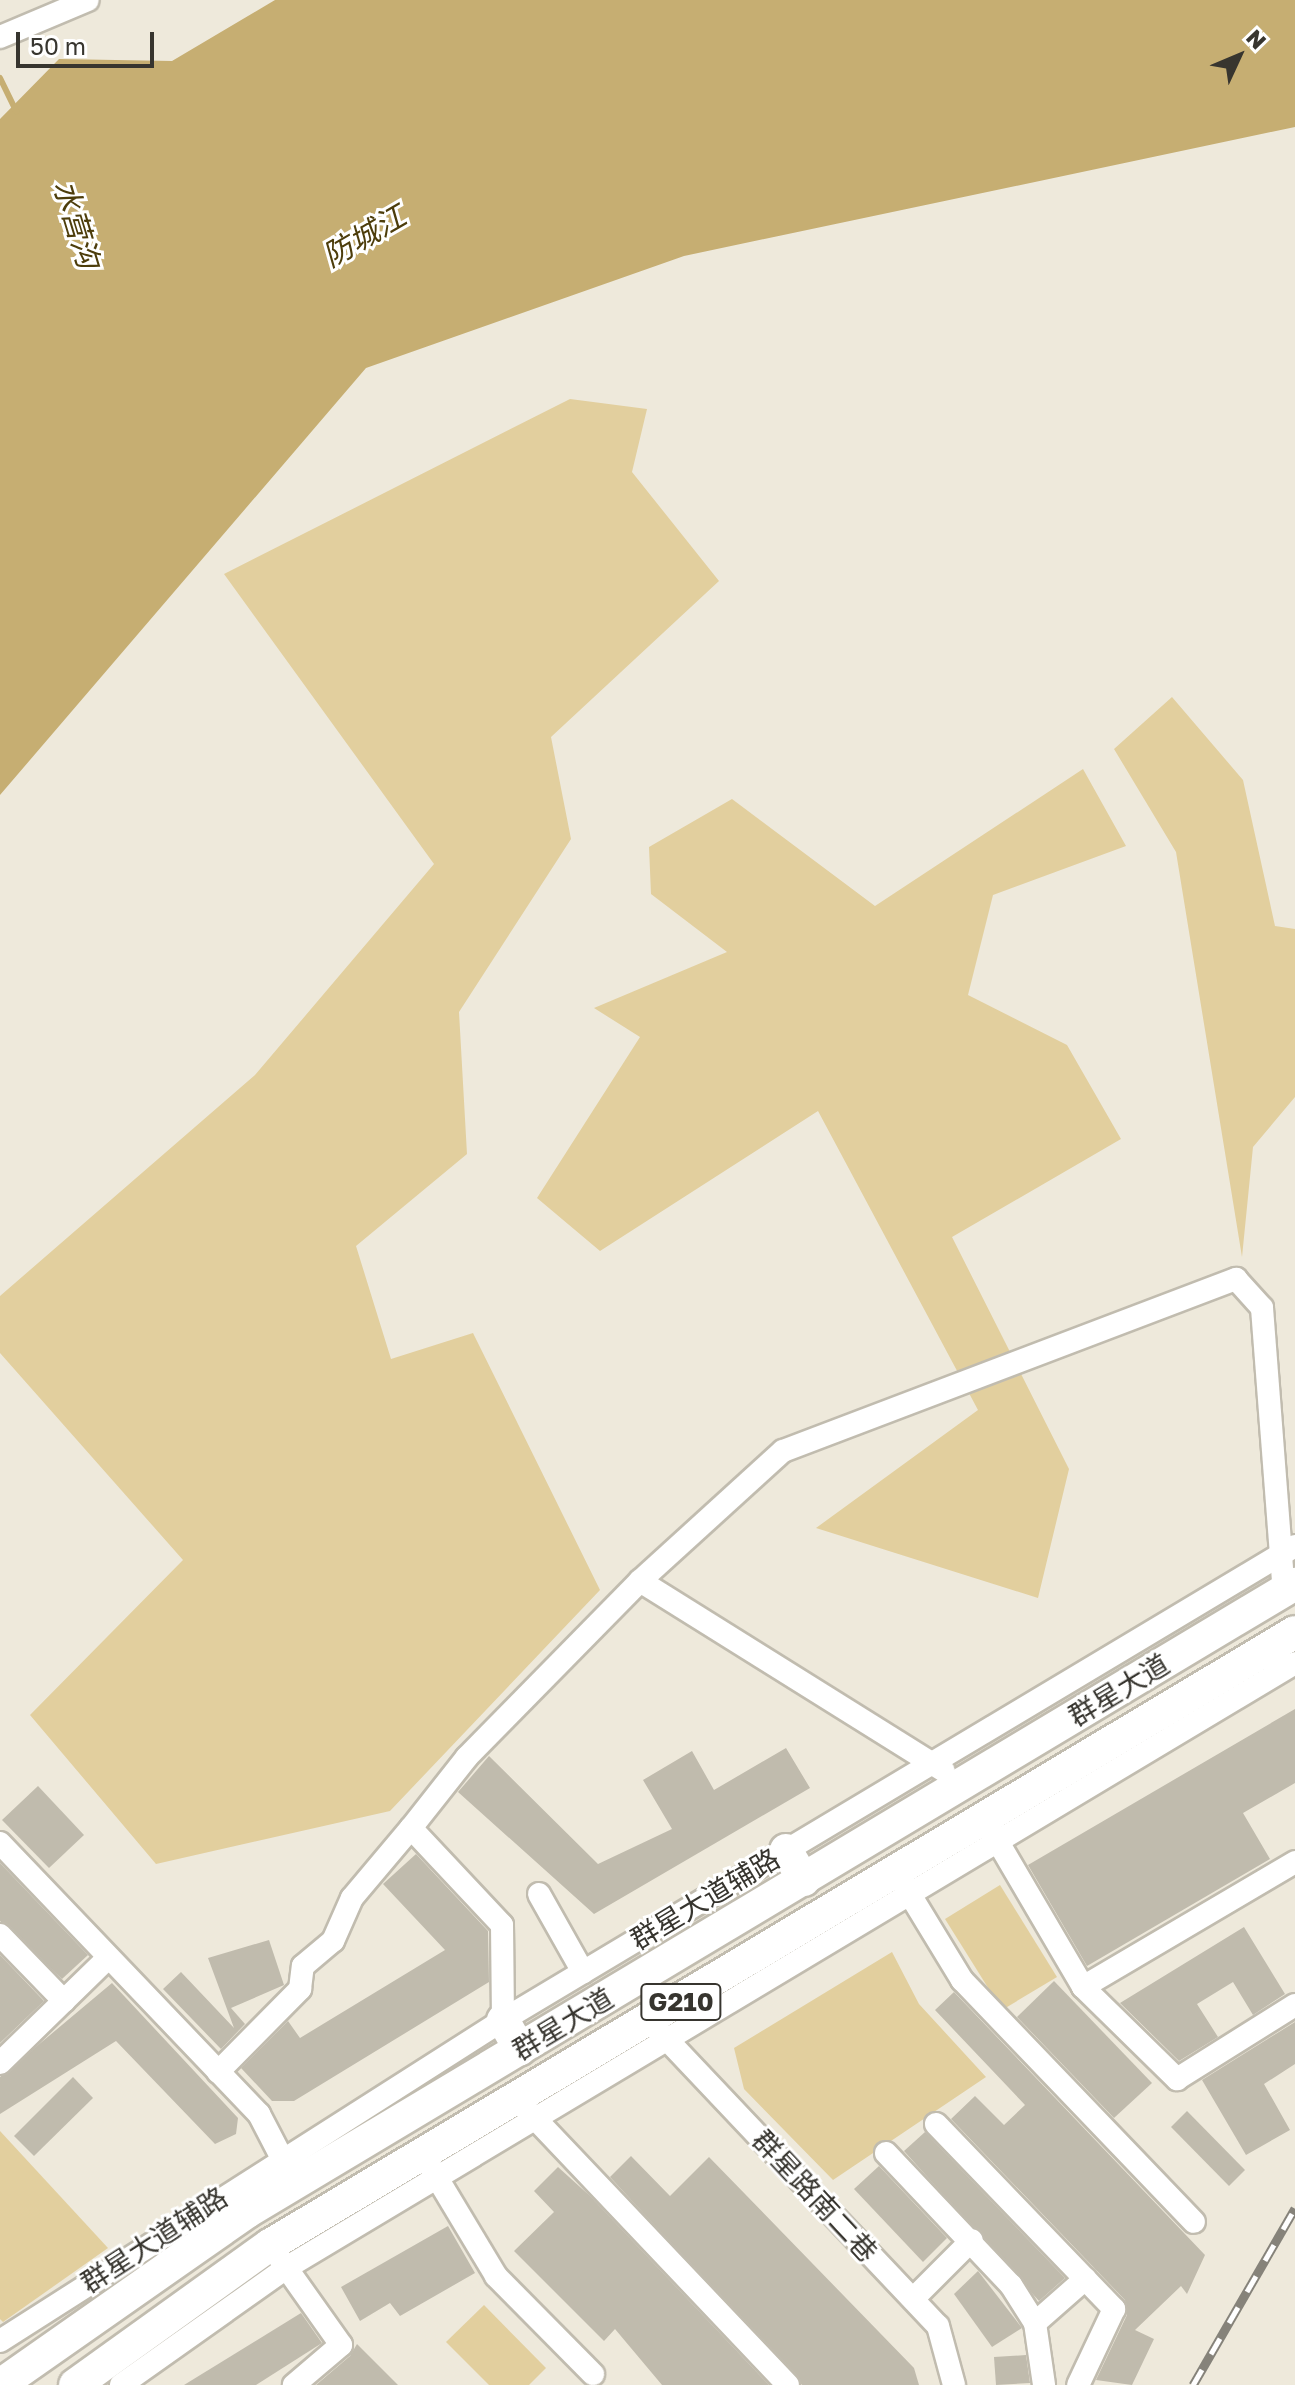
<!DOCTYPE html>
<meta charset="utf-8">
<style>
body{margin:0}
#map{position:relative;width:1295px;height:2385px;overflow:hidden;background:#eee9db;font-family:"Golos Text","Noto Sans SC",sans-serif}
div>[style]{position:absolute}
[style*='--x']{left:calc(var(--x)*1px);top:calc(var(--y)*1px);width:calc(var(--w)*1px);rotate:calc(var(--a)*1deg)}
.green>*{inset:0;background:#e2cf9e}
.water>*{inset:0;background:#c6ae72}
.stream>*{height:6px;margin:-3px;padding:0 3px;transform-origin:3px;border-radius:3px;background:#c6ae72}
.building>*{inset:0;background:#c0bbad}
.roads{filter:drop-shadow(2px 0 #c1bcaf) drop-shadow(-2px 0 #c1bcaf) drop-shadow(0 2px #c1bcaf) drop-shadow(0 -2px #c1bcaf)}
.minor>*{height:22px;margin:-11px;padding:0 11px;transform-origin:11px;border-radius:11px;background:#fff}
.highway>*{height:32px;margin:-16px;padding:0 16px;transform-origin:16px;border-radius:16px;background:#fff}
.rail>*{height:9px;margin-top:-4.5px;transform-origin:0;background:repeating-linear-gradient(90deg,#fff 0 18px,#86837a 0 36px);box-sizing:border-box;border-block:2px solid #86837a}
span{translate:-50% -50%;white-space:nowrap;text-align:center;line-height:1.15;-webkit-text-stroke:6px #fff;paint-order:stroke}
.shield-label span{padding:2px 6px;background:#fff;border:2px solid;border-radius:6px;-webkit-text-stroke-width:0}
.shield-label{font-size:26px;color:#37352f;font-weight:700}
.street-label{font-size:28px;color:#37352f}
.water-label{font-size:30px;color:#4d3d0b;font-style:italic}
.north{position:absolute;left:1199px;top:16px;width:80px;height:80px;-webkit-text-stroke:6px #fff;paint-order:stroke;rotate:46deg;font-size:22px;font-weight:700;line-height:32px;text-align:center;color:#37352f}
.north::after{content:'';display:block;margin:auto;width:28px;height:36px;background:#37352f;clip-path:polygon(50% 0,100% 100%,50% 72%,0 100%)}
.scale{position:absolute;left:16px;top:32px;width:138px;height:36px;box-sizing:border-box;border:4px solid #37352f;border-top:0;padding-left:10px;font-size:24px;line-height:28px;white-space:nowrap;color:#37352f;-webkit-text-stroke:6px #fff;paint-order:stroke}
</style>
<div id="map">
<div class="green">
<i style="clip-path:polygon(570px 399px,647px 409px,632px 472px,719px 581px,551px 737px,571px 839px,459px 1012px,467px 1154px,356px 1246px,391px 1359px,473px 1333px,600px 1590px,390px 1811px,156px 1864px,30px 1715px,183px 1560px,0 1353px,0 1296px,255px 1075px,434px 864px,224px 574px)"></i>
<i style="clip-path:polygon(1172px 697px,1243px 780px,1275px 926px,1295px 929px,1295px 1097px,1253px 1147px,1242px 1257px,1176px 852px,1114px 749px)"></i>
<i style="clip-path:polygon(1083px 769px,1126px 846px,993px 895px,968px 995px,1067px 1045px,1121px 1139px,952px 1237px,1069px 1469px,1038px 1598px,816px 1528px,978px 1410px,818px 1111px,600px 1251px,537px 1198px,640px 1037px,594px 1008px,727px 952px,651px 894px,649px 847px,732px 799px,875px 906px)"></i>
<i style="clip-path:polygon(1000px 1885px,1057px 1977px,1002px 2010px,945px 1919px)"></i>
<i style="clip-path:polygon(892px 1952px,919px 2004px,986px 2077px,833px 2180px,744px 2089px,734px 2048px)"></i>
<i style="clip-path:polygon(0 2131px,108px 2248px,3px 2322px,0 2319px)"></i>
<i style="clip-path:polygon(484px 2305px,546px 2368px,529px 2385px,489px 2385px,446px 2342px)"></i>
</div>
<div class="water">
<i style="clip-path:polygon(275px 0,1295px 0,1295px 127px,684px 256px,366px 368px,0 795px,0 119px,59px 59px,172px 61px)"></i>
</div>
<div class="stream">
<i style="--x:0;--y:78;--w:37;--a:64"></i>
</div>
<div class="building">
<i style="clip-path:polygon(1295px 1709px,1295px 1783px,1243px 1813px,1270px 1859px,1087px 1966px,1028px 1865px)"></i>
<i style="clip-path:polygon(786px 1748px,810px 1788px,594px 1914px,458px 1792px,489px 1756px,598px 1864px,672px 1829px,643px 1780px,692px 1751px,714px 1790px)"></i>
<i style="clip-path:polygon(38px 1786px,84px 1835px,49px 1868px,2px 1820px)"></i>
<i style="clip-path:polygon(416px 1854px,488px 1931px,489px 1982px,294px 2101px,272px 2101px,241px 2068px,288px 2021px,300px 2038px,445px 1950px,383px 1884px)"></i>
<i style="clip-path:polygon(0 1863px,88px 1955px,62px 1979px,0 1921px)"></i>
<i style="clip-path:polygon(1244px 1927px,1285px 1994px,1253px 2015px,1233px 1982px,1197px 2004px,1218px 2037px,1179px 2061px,1120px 2003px)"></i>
<i style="clip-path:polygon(269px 1940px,284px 1985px,231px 2008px,245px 2024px,221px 2049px,163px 1989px,181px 1972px,234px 2028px,208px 1958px)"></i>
<i style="clip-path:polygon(0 1955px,44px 2001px,0 2043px)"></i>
<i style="clip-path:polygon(1054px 1981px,1152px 2083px,1114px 2118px,1017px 2017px)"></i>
<i style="clip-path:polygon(112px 1983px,238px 2118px,236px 2134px,215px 2144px,116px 2041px,0 2114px,0 2077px)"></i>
<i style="clip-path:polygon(954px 1992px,1205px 2255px,1187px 2294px,1181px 2286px,1135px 2330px,1154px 2339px,1132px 2385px,1096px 2380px,1127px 2315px,1125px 2300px,951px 2119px,975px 2096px,1004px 2125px,1025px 2105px,935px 2010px)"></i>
<i style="clip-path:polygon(1295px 2022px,1295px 2064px,1264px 2084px,1290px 2130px,1246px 2155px,1202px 2080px)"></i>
<i style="clip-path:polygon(73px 2077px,93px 2098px,34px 2156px,14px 2136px)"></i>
<i style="clip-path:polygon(1187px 2111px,1245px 2170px,1229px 2186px,1171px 2127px)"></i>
<i style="clip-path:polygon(925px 2132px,1065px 2278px,1039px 2301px,904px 2151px)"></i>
<i style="clip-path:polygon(631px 2156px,670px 2196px,709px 2157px,914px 2368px,919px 2385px,802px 2385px,610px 2177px)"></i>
<i style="clip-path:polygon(879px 2166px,947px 2238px,923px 2262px,854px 2189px)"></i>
<i style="clip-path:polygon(558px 2167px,590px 2196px,769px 2385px,662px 2385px,615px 2329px,604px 2341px,514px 2251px,554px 2212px,534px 2191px)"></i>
<i style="clip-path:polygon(448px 2226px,475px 2273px,400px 2316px,390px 2303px,360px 2321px,341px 2287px)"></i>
<i style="clip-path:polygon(978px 2271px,1022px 2328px,992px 2347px,954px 2294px)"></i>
<i style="clip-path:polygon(301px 2313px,322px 2343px,256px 2385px,184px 2385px)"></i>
<i style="clip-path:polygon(357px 2344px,398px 2385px,316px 2385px,350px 2356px)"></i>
<i style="clip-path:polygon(1026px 2355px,1030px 2383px,996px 2385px,994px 2357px)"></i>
</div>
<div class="roads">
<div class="minor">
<i style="--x:0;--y:37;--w:95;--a:-22.8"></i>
<i style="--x:640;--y:1581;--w:358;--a:32"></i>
<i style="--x:991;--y:1830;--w:182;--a:59.6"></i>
<i style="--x:1083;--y:1987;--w:132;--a:44.4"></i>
<i style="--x:1177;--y:2079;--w:139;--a:-32.1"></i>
<i style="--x:0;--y:1843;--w:375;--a:46.3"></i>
<i style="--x:259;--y:2114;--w:61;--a:62.6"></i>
<i style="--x:903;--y:1883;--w:114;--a:58.7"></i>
<i style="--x:962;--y:1980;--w:335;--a:46.2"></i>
<i style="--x:539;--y:1894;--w:90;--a:60.6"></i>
<i style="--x:0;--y:1935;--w:92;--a:45.9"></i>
<i style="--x:1083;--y:1987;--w:246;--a:-30.5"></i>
<i style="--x:503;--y:2020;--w:95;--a:-90.6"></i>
<i style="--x:502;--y:1925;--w:133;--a:-133.2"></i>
<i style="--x:411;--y:1828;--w:90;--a:-51.7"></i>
<i style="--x:467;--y:1757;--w:247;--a:-45.5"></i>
<i style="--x:640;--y:1581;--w:193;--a:-42.3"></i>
<i style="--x:783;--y:1451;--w:485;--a:-20.8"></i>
<i style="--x:1236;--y:1279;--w:39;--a:48"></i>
<i style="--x:1262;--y:1308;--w:284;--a:85.6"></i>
<i style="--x:658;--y:2030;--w:407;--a:46.6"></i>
<i style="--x:938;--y:2326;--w:61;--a:74.8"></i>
<i style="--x:0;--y:2063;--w:151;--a:-44.2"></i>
<i style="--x:218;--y:2072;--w:117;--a:-45.3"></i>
<i style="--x:300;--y:1989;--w:23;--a:-83"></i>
<i style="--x:303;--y:1966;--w:39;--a:-40"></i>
<i style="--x:333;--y:1941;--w:47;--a:-66.2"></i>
<i style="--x:352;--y:1898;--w:92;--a:-49.9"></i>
<i style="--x:527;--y:2110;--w:379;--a:46.5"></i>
<i style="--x:936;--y:2124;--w:257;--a:46.1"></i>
<i style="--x:1114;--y:2309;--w:84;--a:115.3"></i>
<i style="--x:886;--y:2153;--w:182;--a:46.6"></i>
<i style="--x:1011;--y:2285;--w:45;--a:57.7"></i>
<i style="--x:1035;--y:2323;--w:63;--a:81.7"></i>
<i style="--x:430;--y:2166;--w:128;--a:59"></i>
<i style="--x:496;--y:2276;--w:138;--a:45.3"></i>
<i style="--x:278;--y:2256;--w:109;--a:54.7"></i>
<i style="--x:341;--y:2345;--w:62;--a:139.6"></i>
<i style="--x:913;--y:2299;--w:83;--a:-45"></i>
<i style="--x:1035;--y:2323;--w:67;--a:-41.3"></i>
<i style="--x:0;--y:2341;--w:597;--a:-32.54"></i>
<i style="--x:503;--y:2020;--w:923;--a:-30.9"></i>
<i style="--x:121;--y:2385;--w:202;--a:-35.3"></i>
<i style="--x:286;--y:2268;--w:1176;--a:-30.95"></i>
</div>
<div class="highway">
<i style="--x:786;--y:1850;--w:35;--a:59"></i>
<i style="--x:503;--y:2020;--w:34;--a:60"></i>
<i style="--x:0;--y:2385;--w:302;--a:-35"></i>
<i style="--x:247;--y:2212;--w:1222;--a:-30.93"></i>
<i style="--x:75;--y:2385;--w:240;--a:-35.7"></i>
<i style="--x:270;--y:2245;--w:1194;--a:-30.88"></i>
</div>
</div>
<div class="rail">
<i style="--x:1193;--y:2385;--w:204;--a:-60"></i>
</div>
<div class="shield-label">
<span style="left:681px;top:2002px">G210</span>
</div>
<div class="street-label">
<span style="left:1119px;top:1690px;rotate:-31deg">群星大道</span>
<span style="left:705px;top:1899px;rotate:-31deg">群星大道辅路</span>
<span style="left:563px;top:2024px;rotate:-31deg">群星大道</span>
<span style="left:815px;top:2196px;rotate:47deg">群星路南二巷</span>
<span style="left:154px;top:2240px;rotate:-33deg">群星大道辅路</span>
</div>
<div class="water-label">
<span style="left:77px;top:224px;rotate:73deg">水营沟</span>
<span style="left:364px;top:236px;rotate:-30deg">防城江</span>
</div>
<div class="north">N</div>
<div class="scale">50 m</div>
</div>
